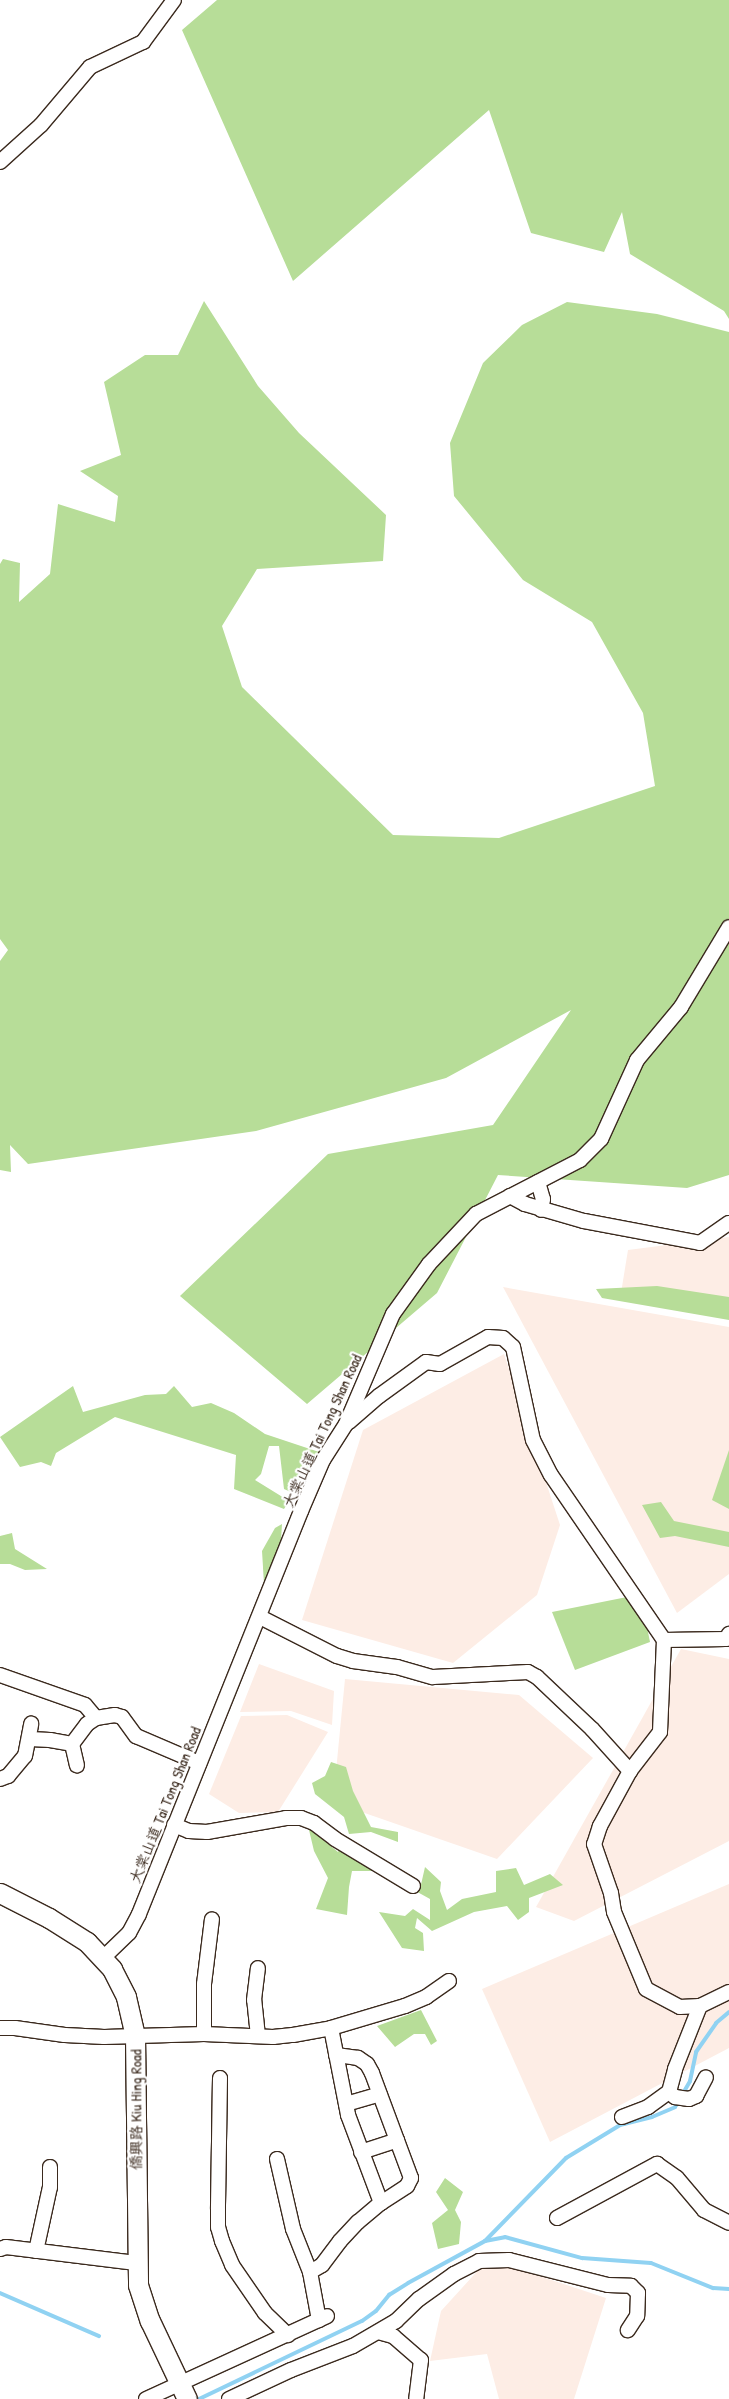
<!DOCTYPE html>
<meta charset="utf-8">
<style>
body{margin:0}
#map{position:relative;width:729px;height:2399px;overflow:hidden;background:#fff;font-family:"Patrick Hand","LXGW WenKai TC",sans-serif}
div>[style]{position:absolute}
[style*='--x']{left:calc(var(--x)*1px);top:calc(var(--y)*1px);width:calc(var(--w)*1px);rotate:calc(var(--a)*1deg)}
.built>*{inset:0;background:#fdede5}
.green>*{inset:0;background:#b7dd98}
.stream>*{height:4px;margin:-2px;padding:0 2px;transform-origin:2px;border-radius:2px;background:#90d2f2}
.roads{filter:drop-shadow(1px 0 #3b2a1e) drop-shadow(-1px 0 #3b2a1e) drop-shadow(0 1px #3b2a1e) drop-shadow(0 -1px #3b2a1e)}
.street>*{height:14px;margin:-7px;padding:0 7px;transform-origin:7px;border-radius:7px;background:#fff}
.secondary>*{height:19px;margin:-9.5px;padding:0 9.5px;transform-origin:9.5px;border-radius:9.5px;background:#fff}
span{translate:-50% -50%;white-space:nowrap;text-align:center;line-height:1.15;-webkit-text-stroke:4.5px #fff;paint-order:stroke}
.street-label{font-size:15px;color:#3b2a1e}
</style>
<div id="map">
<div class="built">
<i style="clip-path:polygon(729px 1237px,729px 1307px,621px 1293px,628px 1250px)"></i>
<i style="clip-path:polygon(503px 1287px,729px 1327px,729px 1574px,677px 1613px)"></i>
<i style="clip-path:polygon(504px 1354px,560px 1525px,537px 1595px,453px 1663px,302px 1620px,363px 1430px)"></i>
<i style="clip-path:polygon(681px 1649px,729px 1659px,729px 1841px,574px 1921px,536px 1907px)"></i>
<i style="clip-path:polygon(259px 1664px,334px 1691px,332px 1725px,291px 1711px,240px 1712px)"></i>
<i style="clip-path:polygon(345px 1679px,519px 1695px,593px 1758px,497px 1859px,333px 1802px)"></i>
<i style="clip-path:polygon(287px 1715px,328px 1732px,278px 1812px,239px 1813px,209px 1794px,241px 1716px)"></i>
<i style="clip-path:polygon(729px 1884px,729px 2048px,550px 2142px,482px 1989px)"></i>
<i style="clip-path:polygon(503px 2264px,606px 2298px,574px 2399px,499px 2399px,487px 2354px,430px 2361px,441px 2311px,482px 2266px)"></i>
</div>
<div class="green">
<i style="clip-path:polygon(217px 0,729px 0,729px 319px,724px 311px,630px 254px,622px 212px,604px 252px,531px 233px,489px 110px,293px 281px,182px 30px)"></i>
<i style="clip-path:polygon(204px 301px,258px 386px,299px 433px,386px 515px,383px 561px,257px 569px,222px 626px,242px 687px,393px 835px,499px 838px,655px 786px,643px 713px,592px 622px,523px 580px,454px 496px,450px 443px,483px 363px,522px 325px,567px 302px,657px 314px,729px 332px,729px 1175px,687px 1188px,498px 1175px,437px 1293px,307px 1404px,180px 1296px,328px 1154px,493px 1125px,571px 1010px,446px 1078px,256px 1131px,28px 1164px,10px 1145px,11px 1172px,0 1170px,0 961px,8px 950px,0 939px,0 564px,3px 559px,20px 563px,19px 602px,50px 574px,58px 504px,115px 522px,118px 496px,80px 471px,121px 455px,104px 382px,145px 355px,178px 355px)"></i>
<i style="clip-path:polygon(657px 1286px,729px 1297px,729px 1320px,602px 1298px,596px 1289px)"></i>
<i style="clip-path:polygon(73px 1386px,83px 1412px,145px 1395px,166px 1394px,174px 1386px,192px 1407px,211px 1403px,234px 1413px,265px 1434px,322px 1453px,307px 1475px,302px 1497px,284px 1489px,279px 1446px,269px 1446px,261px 1474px,255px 1480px,289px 1501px,284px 1509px,234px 1489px,236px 1455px,115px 1417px,56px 1453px,51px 1466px,41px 1462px,20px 1467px,0 1437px)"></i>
<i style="clip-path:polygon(729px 1450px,729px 1509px,712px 1500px)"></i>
<i style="clip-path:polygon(661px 1502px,674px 1521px,729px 1532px,729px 1547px,675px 1536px,660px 1538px,642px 1505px)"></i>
<i style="clip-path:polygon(282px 1524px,280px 1557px,264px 1584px,262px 1551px,275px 1528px)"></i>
<i style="clip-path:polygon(12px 1533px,15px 1549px,47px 1569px,25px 1570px,10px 1564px,0 1564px,0 1536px)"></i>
<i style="clip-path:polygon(627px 1597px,645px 1617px,650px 1642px,575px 1670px,552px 1612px)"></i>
<i style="clip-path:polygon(331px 1762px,346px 1767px,353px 1791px,371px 1827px,398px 1832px,398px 1842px,371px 1832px,349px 1834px,344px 1817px,315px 1794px,312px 1783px,325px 1776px)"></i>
<i style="clip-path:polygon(311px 1827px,326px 1836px,321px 1838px,338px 1852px,340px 1847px,376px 1871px,352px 1871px,349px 1887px,347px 1915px,316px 1909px,328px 1878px,314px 1851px,309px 1830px)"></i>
<i style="clip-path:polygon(425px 1867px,441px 1882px,440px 1891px,447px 1910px,462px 1899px,496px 1892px,496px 1871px,516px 1868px,524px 1885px,550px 1874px,563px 1885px,529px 1898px,529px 1912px,518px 1920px,507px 1906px,474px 1912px,432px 1931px,417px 1918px,415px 1928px,423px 1933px,424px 1951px,402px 1948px,379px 1912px,405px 1916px,413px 1909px,430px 1920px,430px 1899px,412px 1889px,417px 1882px,420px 1889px)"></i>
<i style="clip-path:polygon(421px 2010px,437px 2041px,431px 2045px,425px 2034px,414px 2034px,395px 2047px,377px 2026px)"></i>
<i style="clip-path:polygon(445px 2178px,463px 2192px,455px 2210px,461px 2222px,459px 2244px,438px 2249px,432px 2223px,448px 2210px,436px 2192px)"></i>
</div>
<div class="stream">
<i style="--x:682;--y:2095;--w:16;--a:-60"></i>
<i style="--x:690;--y:2081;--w:30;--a:-78"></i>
<i style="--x:696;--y:2052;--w:35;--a:-55"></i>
<i style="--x:716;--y:2023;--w:17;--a:-40"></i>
<i style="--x:485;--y:2241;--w:20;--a:-11"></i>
<i style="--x:505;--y:2237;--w:80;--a:15.3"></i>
<i style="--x:582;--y:2258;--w:69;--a:4.1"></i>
<i style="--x:651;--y:2263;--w:67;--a:22"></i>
<i style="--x:713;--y:2288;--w:16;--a:4"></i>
<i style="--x:0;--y:2293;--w:108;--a:23.5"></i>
<i style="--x:199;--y:2399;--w:181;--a:-25.6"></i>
<i style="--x:362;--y:2321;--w:17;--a:-36"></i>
<i style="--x:376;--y:2311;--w:21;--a:-51"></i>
<i style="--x:389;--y:2295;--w:22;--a:-32"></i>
<i style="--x:408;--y:2283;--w:88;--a:-28.6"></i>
<i style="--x:485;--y:2241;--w:116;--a:-45.7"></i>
<i style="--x:566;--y:2158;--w:63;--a:-31.4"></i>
<i style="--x:620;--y:2125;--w:33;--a:-14"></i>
<i style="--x:652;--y:2117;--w:25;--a:-23"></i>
<i style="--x:675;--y:2107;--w:7;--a:-56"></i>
</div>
<div class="roads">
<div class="street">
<i style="--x:0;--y:162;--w:55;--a:-42.1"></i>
<i style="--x:41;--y:125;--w:76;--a:-49.8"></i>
<i style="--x:90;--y:67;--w:59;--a:-25.3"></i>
<i style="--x:143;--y:42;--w:52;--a:-53.6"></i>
<i style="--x:538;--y:1182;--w:18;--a:74"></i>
<i style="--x:543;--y:1199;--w:11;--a:100"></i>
<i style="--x:510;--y:1196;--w:17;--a:28"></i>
<i style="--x:525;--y:1204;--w:61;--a:16.1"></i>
<i style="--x:584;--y:1221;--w:118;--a:10.7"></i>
<i style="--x:700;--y:1243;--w:35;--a:-35"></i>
<i style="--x:349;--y:1422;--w:40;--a:-41"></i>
<i style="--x:379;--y:1396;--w:58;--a:-35.9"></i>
<i style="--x:426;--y:1362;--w:14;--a:8"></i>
<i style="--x:440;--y:1364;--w:55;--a:-29.4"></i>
<i style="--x:488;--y:1337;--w:15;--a:4"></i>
<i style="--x:503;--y:1338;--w:13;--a:42"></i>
<i style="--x:513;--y:1347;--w:95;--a:77.9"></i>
<i style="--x:533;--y:1440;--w:39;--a:63"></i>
<i style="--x:551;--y:1475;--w:200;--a:55.6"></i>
<i style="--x:664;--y:1640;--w:92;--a:92.5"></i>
<i style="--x:660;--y:1732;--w:49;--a:127.6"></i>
<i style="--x:630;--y:1771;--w:63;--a:118.6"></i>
<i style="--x:600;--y:1826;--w:19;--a:108"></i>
<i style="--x:594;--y:1844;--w:52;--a:70.9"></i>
<i style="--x:611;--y:1893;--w:19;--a:81"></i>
<i style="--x:614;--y:1912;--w:83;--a:67.4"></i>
<i style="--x:646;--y:1989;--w:38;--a:28"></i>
<i style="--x:680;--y:2007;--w:20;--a:-3"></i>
<i style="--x:700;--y:2006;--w:32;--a:-26"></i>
<i style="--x:260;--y:1617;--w:86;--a:26.9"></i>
<i style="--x:337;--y:1656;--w:17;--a:17"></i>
<i style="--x:353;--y:1661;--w:44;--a:7.8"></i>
<i style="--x:397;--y:1667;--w:37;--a:16"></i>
<i style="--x:433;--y:1677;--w:95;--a:-3"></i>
<i style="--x:528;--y:1672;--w:10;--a:29"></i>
<i style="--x:537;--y:1677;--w:76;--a:43.4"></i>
<i style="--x:592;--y:1729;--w:57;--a:47.9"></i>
<i style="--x:664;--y:1640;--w:62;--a:-0.9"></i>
<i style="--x:726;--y:1639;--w:6;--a:-59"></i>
<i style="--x:0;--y:1675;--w:90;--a:19.4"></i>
<i style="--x:85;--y:1705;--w:17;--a:50"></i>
<i style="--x:30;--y:1739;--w:20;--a:3"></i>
<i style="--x:50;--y:1740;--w:22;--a:10"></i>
<i style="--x:72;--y:1744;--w:22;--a:77"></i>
<i style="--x:72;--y:1744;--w:25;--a:-53"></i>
<i style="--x:87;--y:1724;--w:11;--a:-34"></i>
<i style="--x:96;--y:1718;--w:19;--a:-9"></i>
<i style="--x:115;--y:1715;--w:7;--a:16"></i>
<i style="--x:122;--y:1717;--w:24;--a:54"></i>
<i style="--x:136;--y:1736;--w:69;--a:23.2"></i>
<i style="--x:0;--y:1779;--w:9;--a:-21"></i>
<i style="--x:8;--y:1776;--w:26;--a:-50"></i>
<i style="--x:25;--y:1756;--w:33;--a:-79"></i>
<i style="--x:174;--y:1825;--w:16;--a:22"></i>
<i style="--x:189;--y:1831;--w:18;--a:3"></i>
<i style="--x:207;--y:1832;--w:80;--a:-10"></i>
<i style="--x:286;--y:1818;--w:15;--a:0"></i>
<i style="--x:301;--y:1818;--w:14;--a:21"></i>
<i style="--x:314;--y:1823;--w:26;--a:37"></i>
<i style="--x:335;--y:1839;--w:91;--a:31.1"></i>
<i style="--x:103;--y:1958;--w:36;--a:-44"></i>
<i style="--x:129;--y:1933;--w:21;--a:-62"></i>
<i style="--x:139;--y:1914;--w:434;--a:-68.1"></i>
<i style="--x:301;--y:1511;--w:56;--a:-66.7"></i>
<i style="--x:323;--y:1460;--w:43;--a:-57.4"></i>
<i style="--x:346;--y:1424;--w:120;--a:-66.9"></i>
<i style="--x:393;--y:1314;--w:62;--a:-54.2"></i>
<i style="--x:429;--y:1264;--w:69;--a:-46.8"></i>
<i style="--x:476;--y:1214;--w:117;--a:-27.4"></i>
<i style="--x:580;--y:1160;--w:30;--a:-45"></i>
<i style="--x:601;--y:1139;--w:87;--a:-65.5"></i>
<i style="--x:637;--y:1060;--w:69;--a:-50.3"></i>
<i style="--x:681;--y:1007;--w:93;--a:-59"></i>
<i style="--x:0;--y:2028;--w:15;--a:0"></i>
<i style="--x:15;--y:2028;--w:50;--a:8"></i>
<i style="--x:65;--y:2035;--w:39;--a:3"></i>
<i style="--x:104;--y:2037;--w:100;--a:-1.7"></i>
<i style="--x:204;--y:2034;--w:69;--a:2.5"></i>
<i style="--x:273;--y:2037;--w:20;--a:-6"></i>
<i style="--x:293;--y:2035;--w:39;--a:-10"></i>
<i style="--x:331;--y:2028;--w:77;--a:-16.6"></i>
<i style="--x:405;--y:2006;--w:23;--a:-23"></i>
<i style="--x:426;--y:1997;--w:28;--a:-35"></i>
<i style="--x:331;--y:2028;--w:89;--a:78.9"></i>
<i style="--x:348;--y:2115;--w:94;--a:69.4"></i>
<i style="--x:204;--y:2034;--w:50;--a:-90"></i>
<i style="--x:204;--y:1984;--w:65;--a:-83"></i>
<i style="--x:258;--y:2036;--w:36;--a:-96"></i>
<i style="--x:254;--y:2000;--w:32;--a:-83"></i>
<i style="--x:220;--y:2078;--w:131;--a:90.9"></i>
<i style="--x:218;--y:2209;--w:18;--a:90"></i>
<i style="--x:218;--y:2227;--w:15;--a:74"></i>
<i style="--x:222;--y:2241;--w:26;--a:67"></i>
<i style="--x:232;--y:2265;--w:58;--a:55.5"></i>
<i style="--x:265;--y:2313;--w:32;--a:44"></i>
<i style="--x:669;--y:2092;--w:8;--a:40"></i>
<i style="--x:675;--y:2097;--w:14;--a:8"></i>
<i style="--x:689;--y:2099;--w:8;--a:-23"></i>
<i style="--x:696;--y:2096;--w:21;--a:-62"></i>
<i style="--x:346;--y:2104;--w:35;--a:-16"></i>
<i style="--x:622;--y:2117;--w:28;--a:-21"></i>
<i style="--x:648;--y:2107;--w:26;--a:-36"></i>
<i style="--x:669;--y:2092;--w:24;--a:-75"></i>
<i style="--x:675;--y:2069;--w:68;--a:-68.4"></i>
<i style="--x:361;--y:2152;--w:38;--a:-18"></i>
<i style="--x:277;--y:2159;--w:72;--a:77.1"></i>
<i style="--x:293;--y:2229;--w:46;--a:68.4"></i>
<i style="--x:310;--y:2272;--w:49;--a:79.4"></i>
<i style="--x:557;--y:2218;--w:114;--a:-28.4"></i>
<i style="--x:657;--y:2164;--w:24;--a:35"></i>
<i style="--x:677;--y:2178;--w:42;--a:49.8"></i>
<i style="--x:704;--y:2210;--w:28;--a:27"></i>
<i style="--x:0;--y:2249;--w:6;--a:-18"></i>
<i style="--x:6;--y:2247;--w:131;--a:7"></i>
<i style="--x:36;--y:2251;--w:66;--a:-77.7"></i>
<i style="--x:50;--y:2187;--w:20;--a:-90"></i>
<i style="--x:310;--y:2272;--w:14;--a:-30"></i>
<i style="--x:322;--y:2265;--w:30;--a:-53"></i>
<i style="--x:340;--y:2241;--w:26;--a:-47"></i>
<i style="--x:358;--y:2222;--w:30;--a:-40"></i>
<i style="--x:381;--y:2203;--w:31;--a:-33"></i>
<i style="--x:407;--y:2186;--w:9;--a:-63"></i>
<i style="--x:411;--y:2178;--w:112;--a:-110.4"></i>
<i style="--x:372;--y:2073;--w:10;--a:-119"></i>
<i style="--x:367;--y:2064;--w:11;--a:-146"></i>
<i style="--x:358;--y:2058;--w:22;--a:-172"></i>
<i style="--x:378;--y:2332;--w:16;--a:15"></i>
<i style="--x:393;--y:2336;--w:37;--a:41"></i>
<i style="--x:421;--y:2360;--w:39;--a:97"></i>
<i style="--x:146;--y:2399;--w:199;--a:-24.6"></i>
<i style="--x:229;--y:2399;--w:68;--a:-25.1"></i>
<i style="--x:291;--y:2370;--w:66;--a:-21.2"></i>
<i style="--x:353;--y:2346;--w:50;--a:-30.2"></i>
<i style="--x:396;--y:2321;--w:32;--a:-44"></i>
<i style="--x:419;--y:2299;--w:43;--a:-35.5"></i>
<i style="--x:454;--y:2274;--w:28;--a:-27"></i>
<i style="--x:479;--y:2261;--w:30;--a:-2"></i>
<i style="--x:509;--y:2260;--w:102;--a:14.2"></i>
<i style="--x:608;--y:2285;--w:23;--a:2"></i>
<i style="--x:631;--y:2286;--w:10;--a:45"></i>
<i style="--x:638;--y:2293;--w:23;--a:92"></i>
<i style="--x:637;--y:2316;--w:17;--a:123"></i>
</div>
<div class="secondary">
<i style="--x:0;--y:1893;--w:55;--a:27"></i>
<i style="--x:49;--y:1918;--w:45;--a:32.3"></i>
<i style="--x:87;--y:1942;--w:37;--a:47"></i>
<i style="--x:112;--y:1969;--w:31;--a:63"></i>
<i style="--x:126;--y:1997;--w:39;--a:77"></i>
<i style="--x:135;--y:2035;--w:250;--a:89.3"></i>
<i style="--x:138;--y:2285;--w:38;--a:72"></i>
<i style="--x:150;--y:2321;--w:86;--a:64.6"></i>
</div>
</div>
<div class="street-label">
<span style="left:322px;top:1431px;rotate:-65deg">大棠山道 Tai Tong Shan Road</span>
<span style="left:165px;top:1805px;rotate:-68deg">大棠山道 Tai Tong Shan Road</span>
<span style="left:136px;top:2110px;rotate:-90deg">僑興路 Kiu Hing Road</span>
</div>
</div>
